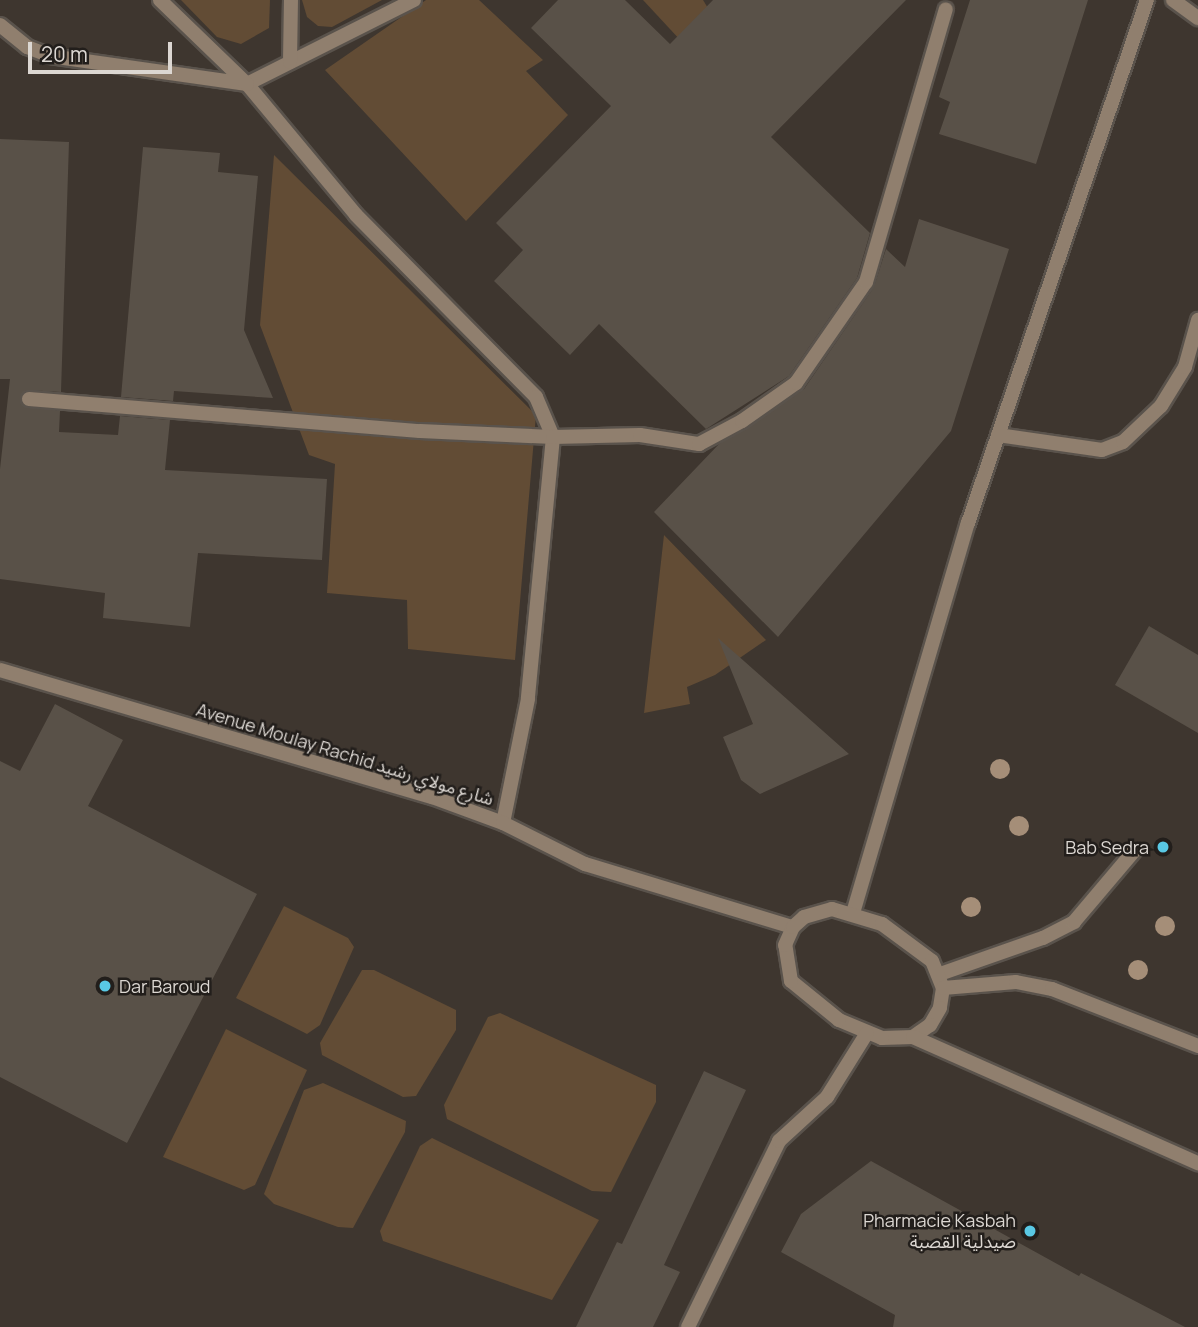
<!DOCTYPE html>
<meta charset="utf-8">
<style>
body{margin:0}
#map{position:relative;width:1198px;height:1327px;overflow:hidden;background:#3e362f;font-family:Manrope,"Noto Sans Arabic",sans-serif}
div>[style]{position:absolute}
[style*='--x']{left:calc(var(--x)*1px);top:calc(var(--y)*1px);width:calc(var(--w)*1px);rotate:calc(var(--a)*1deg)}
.green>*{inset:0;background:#624c35}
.building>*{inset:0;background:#595148}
.roads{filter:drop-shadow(2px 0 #5a534c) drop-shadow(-2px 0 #5a534c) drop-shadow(0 2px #5a534c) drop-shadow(0 -2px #5a534c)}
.service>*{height:14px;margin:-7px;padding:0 7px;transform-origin:7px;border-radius:7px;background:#907f6e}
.minor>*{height:14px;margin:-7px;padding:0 7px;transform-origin:7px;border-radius:7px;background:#907f6e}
.tertiary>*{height:14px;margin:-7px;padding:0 7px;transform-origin:7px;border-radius:7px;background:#907f6e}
.trees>*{width:20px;height:20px;margin:-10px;border-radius:50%;background:#a58e78}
.dots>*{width:19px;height:19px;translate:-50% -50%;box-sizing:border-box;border:4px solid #221e1b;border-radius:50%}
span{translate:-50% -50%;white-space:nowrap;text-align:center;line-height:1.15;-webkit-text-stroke:5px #221e1b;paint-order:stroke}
.street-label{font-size:18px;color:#dcd7d2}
.poi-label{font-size:18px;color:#dcd7d2}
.right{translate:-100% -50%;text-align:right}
.left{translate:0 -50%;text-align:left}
.scale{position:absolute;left:28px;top:42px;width:144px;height:32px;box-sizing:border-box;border:4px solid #dcd7d2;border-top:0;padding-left:9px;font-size:21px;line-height:24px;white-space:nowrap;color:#dcd7d2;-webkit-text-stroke:5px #221e1b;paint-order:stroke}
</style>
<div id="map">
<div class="green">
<i style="clip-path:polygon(181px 0,270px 0,269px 28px,241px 44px,217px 37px)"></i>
<i style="clip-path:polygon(302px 0,382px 0,332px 27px,318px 26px,307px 17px)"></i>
<i style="clip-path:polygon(426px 0,479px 0,543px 60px,526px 71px,568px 115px,466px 221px,325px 70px)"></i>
<i style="clip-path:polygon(643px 0,703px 0,711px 13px,682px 42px)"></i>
<i style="clip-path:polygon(274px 155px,536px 415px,515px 660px,408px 649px,407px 600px,327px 593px,335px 464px,309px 455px,260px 325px)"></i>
<i style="clip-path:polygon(664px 535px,766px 640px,715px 675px,687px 687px,690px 704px,644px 713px)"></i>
<i style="clip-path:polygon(284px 906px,348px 938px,354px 947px,320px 1025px,307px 1034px,236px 998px)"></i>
<i style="clip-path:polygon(362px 970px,374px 970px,456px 1010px,456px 1030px,416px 1096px,403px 1097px,322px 1055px,320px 1043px)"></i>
<i style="clip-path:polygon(500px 1013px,656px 1085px,656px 1102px,611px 1192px,592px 1191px,447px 1119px,444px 1105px,488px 1017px)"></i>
<i style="clip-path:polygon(226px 1029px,307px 1070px,255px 1185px,244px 1190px,163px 1157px)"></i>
<i style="clip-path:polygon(323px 1083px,406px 1121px,405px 1132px,353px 1228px,338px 1227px,274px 1204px,264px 1194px,304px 1090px)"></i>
<i style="clip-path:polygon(432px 1138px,599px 1220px,552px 1300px,383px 1241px,380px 1231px,420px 1146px)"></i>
</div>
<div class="building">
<i style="clip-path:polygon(558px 0,625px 0,670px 44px,713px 0,906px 0,771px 137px,870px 233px,857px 278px,789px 376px,706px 429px,599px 324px,570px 355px,494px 281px,523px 250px,496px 223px,611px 106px,531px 28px)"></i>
<i style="clip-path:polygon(970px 0,1088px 0,1036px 164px,939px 134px,950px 102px,939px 97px)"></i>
<i style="clip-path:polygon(0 139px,69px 142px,61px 392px,26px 390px,21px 404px,60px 411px,59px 432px,118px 435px,120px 416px,170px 420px,165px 470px,327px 479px,322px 560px,198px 553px,190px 627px,103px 618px,105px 593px,0 579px,0 469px,10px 379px,0 379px)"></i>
<i style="clip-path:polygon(143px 147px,220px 153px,218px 172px,258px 176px,244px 330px,273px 398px,174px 391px,173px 401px,121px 397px)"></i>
<i style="clip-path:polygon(919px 219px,1009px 249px,951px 431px,778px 637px,654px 512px,719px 444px,804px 389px,874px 287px,886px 249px,905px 267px)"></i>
<i style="clip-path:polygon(1149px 626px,1198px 655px,1198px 733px,1115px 685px)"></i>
<i style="clip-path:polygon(718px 638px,849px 754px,760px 794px,741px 780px,723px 737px,753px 724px)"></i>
<i style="clip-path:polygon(55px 704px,123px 740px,88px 806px,257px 894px,127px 1143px,0 1077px,0 761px,20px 771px)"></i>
<i style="clip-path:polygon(704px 1071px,746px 1090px,664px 1265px,680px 1272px,653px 1327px,576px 1327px,617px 1242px,622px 1244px)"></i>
<i style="clip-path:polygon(871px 1161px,1079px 1276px,1081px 1273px,1185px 1327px,893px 1327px,895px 1315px,781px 1252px,801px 1214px)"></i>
</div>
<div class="roads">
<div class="service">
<i style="--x:414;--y:0;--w:187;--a:153.3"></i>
<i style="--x:247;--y:84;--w:170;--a:50.2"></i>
<i style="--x:356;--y:215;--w:256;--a:45.3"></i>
<i style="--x:536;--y:397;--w:43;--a:67"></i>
<i style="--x:553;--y:437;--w:263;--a:95.5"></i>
<i style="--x:528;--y:699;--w:126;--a:101.4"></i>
<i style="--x:1173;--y:0;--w:31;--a:36"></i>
<i style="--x:0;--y:25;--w:35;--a:39"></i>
<i style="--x:27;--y:47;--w:25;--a:21"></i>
<i style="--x:50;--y:56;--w:199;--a:8.1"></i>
<i style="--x:247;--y:84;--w:121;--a:-136"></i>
<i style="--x:290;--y:62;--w:62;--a:-89.1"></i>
<i style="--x:29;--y:399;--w:392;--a:4.7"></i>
<i style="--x:420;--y:431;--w:133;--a:2.6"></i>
<i style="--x:553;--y:437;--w:87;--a:-1.3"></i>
<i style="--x:640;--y:435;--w:60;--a:8.7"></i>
<i style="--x:699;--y:444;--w:49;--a:-28.1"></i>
<i style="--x:742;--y:421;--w:66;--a:-35.1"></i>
<i style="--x:796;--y:383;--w:123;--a:-55.3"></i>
<i style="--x:866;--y:282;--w:284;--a:-73.7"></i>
<i style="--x:998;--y:435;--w:105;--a:8.2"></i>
<i style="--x:1102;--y:450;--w:22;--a:-21"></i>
<i style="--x:1123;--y:442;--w:52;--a:-43.5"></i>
<i style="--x:1161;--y:406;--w:46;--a:-58.4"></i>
<i style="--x:1185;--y:367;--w:49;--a:-74.5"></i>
<i style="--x:940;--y:974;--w:109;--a:-19.3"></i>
<i style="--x:1043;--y:938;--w:35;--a:-27"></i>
<i style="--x:1074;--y:922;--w:93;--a:-49.8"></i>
</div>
<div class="minor">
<i style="--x:853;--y:913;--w:407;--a:-73.6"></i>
<i style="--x:968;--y:523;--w:553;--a:-71.11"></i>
</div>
<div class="tertiary">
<i style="--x:0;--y:670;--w:450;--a:16.4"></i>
<i style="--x:432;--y:797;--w:76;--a:20.1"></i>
<i style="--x:503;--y:823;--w:92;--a:26.6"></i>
<i style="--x:585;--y:864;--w:217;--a:16.9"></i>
<i style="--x:832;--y:909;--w:52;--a:16.7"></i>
<i style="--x:882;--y:924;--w:62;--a:36.5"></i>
<i style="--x:932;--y:961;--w:29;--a:68"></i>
<i style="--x:943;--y:988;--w:20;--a:99"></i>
<i style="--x:940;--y:1008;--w:20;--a:120"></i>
<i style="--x:930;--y:1025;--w:21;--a:145"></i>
<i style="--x:913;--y:1037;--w:31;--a:178"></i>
<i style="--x:882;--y:1038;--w:47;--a:-157.3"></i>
<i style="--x:839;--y:1020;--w:62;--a:-140.9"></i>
<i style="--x:791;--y:981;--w:36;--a:-99"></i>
<i style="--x:785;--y:945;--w:20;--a:-66"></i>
<i style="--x:793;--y:927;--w:15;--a:-42"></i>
<i style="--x:804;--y:917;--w:29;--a:-16"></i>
<i style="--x:943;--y:988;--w:73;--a:-4.7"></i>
<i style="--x:1016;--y:982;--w:37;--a:11"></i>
<i style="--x:1052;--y:989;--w:157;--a:21.3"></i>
<i style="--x:913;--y:1037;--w:312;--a:23.9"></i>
<i style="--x:688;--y:1327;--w:207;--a:-63.9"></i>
<i style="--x:779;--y:1141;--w:65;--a:-42.5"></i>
<i style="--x:827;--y:1097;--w:75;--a:-58"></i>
</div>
</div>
<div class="trees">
<i style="left:1000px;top:769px"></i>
<i style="left:1019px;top:826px"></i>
<i style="left:971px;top:907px"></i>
<i style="left:1165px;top:926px"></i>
<i style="left:1138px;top:970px"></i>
</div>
<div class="dots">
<i style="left:1163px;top:847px;background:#59c8e4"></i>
<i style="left:105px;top:986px;background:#59c8e4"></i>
<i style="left:1030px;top:1231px;background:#59c8e4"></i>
</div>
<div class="street-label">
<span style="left:345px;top:754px;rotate:17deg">Avenue Moulay Rachid شارع مولاي رشيد</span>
</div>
<div class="poi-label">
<span class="right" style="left:1149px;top:847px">Bab Sedra</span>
<span class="left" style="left:119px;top:986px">Dar Baroud</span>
<span class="right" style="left:1016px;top:1231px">Pharmacie Kasbah<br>صيدلية القصبة</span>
</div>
<div class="scale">20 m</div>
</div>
